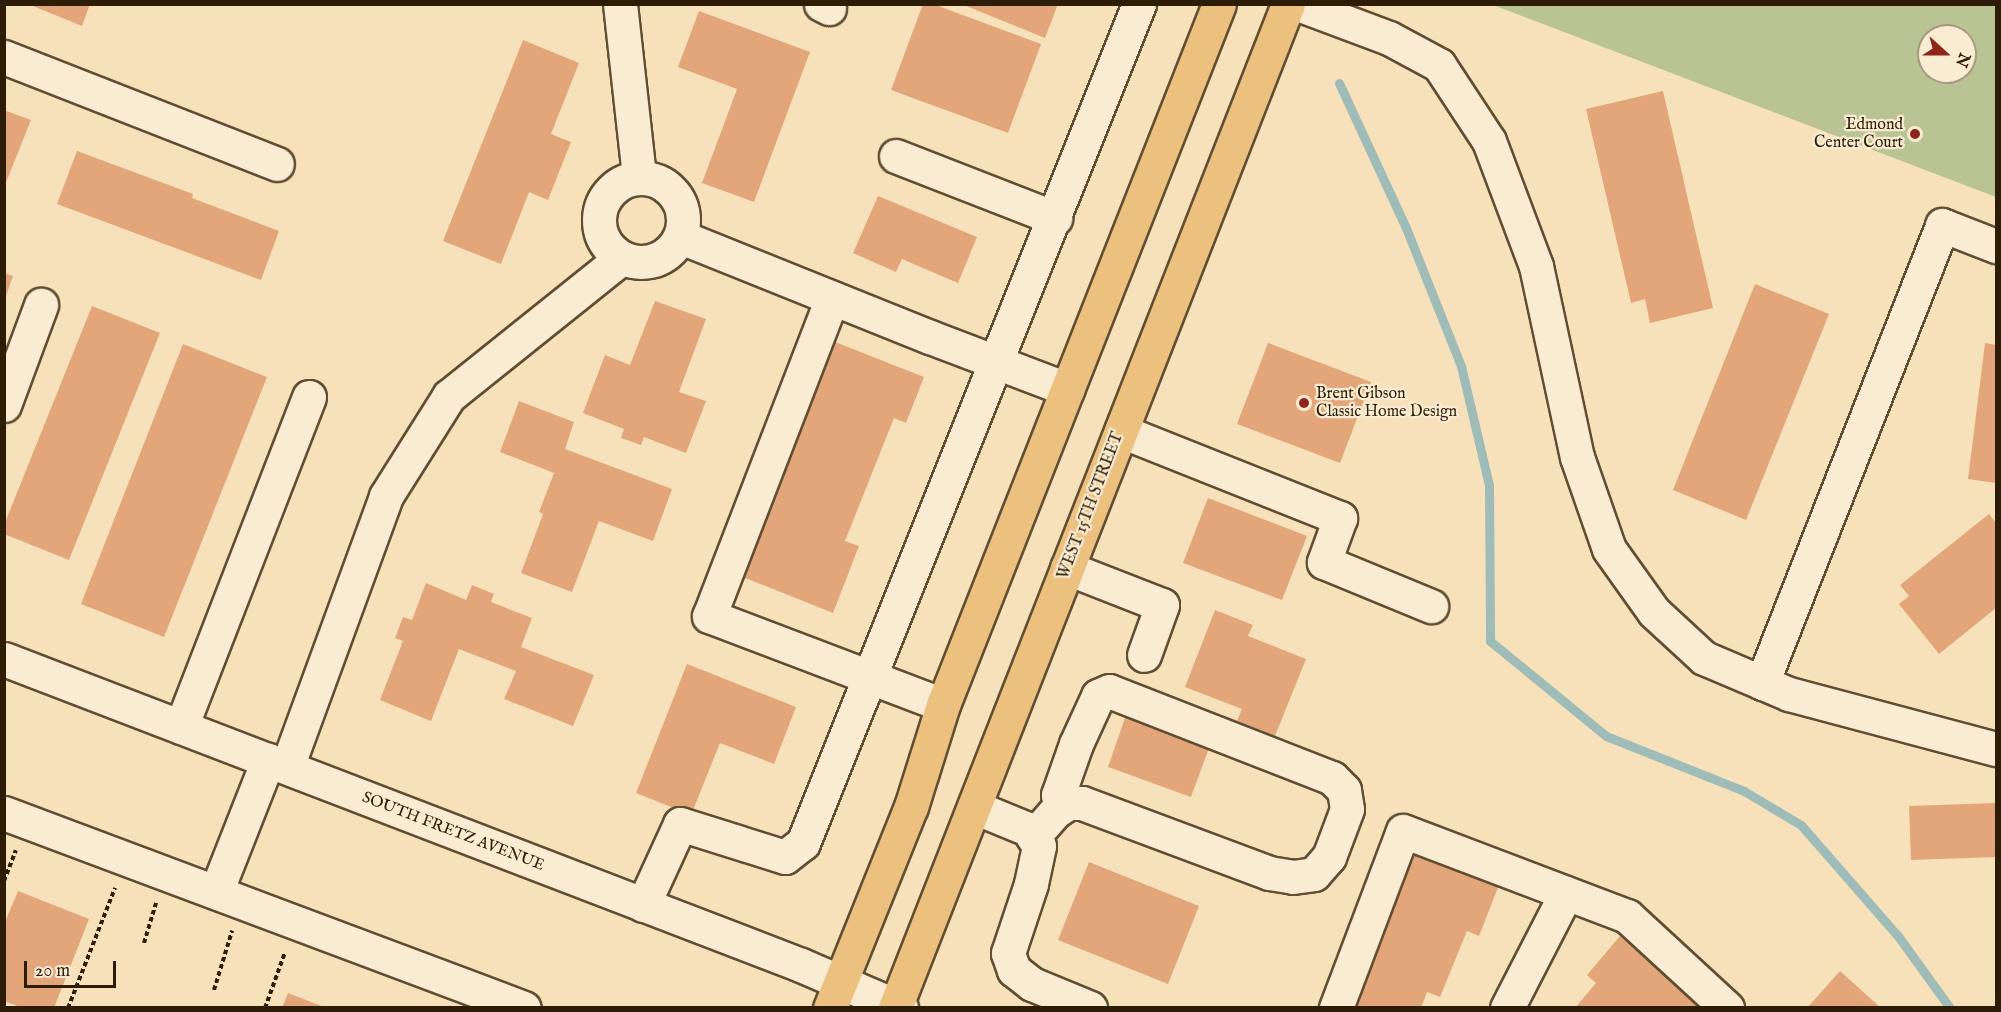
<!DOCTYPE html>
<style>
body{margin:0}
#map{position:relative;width:2001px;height:1012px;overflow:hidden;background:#f7e1bb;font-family:"IM FELL English",serif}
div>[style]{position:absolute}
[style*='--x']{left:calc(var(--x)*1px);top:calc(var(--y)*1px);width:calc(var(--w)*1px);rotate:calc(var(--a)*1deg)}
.green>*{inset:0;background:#b9c393}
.stream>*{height:9px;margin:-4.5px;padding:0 4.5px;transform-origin:4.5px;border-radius:4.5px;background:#9fbcb8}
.building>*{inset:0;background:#e3a67a}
.path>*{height:4px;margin-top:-2px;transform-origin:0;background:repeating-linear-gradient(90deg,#2d1d06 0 4.5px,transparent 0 7.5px)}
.roads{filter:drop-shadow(2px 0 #604e33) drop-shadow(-2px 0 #604e33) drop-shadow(0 2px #604e33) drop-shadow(0 -2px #604e33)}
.minor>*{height:33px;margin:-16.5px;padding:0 16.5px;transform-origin:16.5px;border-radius:16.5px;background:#faecd3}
.minor>.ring{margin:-16.5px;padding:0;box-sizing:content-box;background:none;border:33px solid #faecd3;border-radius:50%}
.major>*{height:33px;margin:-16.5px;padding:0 16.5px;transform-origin:16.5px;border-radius:16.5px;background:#ecc07e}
.dots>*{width:16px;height:16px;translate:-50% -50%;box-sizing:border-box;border:3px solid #faecd3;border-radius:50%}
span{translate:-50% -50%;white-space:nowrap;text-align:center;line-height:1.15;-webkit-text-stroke:4.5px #faecd3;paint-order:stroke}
.poi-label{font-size:16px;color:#2d1d06}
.right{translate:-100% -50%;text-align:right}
.left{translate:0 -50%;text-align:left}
.street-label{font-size:16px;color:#2d1d06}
.frame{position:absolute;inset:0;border:6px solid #2d1d06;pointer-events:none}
.north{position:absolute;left:1917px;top:24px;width:60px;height:60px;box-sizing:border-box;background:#faecd3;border:2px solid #a89981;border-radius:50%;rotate:111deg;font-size:16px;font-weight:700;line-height:24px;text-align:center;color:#2d1d06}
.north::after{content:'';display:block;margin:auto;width:21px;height:27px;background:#8f2418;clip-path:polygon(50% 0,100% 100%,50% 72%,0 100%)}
.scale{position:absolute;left:24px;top:961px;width:92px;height:27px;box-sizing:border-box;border:3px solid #2d1d06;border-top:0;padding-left:8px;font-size:18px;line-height:21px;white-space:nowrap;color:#2d1d06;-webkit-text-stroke:4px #faecd3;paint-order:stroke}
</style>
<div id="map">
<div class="green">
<i style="clip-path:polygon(evenodd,1493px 5px,1996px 5px,1996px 197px,1493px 5px,1929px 36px,1965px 36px,1965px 72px,1929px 72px,1929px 36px)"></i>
</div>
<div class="stream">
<i style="--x:1339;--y:83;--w:160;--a:65.2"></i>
<i style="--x:1406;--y:228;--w:149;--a:68.3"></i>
<i style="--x:1461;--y:366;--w:122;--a:76.8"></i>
<i style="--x:1489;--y:485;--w:156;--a:89.6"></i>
<i style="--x:1490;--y:641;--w:150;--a:39.3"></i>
<i style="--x:1606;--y:736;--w:149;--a:21.7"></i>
<i style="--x:1744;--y:791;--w:66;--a:30.8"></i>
<i style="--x:1801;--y:825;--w:147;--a:48.9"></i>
<i style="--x:1898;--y:936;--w:89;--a:54.2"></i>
</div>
<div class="building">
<i style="clip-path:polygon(28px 4px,90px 4px,82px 26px)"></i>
<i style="clip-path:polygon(923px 4px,933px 4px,1041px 44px,1008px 133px,891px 90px)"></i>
<i style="clip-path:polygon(961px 4px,1058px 4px,1045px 38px)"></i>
<i style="clip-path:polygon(699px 11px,810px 52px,754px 202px,702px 183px,737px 89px,678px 67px)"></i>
<i style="clip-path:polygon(523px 40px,579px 63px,551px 134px,571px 142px,548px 200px,529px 192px,501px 264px,443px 241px)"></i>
<i style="clip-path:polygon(1663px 91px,1713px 308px,1650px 323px,1645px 299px,1631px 303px,1586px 109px)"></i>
<i style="clip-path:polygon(4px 110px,31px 120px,5px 185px,4px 185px)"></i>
<i style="clip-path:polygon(77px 151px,193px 194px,192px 198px,279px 231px,261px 280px,57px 204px)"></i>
<i style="clip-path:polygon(878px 196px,977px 237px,958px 283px,902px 259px,896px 272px,853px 253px)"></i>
<i style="clip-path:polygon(4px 273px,13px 276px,5px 299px,4px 299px)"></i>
<i style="clip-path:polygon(1755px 284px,1829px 314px,1746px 520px,1673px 490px)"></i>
<i style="clip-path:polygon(655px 301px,706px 319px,679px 392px,706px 401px,686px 453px,644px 437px,641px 445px,621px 438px,624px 429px,583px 413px,605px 355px,630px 365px)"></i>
<i style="clip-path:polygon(92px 306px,160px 333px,69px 560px,4px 534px,4px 525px)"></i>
<i style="clip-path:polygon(830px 340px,924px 377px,906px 423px,894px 418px,845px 541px,859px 546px,833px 613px,738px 575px)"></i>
<i style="clip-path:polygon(1268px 343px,1371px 382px,1340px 463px,1237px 424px)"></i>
<i style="clip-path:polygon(1985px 343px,1996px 345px,1996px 483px,1968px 479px)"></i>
<i style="clip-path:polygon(183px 344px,267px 377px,164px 637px,81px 604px)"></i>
<i style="clip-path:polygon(519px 401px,574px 422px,565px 449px,672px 489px,653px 541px,599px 521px,572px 592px,521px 573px,543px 514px,539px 512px,554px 473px,500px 452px)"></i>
<i style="clip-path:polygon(1208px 498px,1307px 536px,1282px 600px,1183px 563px)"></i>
<i style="clip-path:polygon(1989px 514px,1996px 523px,1996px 608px,1939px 654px,1899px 604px,1909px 596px,1900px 585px)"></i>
<i style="clip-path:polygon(426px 583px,466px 600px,472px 585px,494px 594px,491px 602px,532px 618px,521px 647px,594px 675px,573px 726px,504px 699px,516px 671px,459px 649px,431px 721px,380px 700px,403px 641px,395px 638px,403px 617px,412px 620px)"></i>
<i style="clip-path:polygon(1215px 610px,1253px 625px,1248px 636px,1306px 659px,1275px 736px,1237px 721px,1242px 709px,1185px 687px)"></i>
<i style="clip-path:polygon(687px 664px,796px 707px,774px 764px,720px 743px,691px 815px,636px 793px)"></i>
<i style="clip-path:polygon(1128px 709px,1212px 740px,1191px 797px,1108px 767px)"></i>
<i style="clip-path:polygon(1996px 803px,1996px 857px,1911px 860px,1909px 806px)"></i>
<i style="clip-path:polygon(1408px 849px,1499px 885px,1479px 936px,1467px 931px,1440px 997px,1427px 992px,1421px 1008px,1346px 1008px)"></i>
<i style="clip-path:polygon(1089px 862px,1199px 906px,1168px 984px,1058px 940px)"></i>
<i style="clip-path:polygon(18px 891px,89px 919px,54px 1008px,22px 1008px,4px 1001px,4px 924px)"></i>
<i style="clip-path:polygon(1620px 936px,1699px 1004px,1696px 1008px,1575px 1008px,1596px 983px,1587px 975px)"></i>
<i style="clip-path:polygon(1840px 971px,1881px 1008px,1807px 1008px)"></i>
<i style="clip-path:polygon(288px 993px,324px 1007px,324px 1008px,282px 1008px)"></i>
</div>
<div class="path">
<i style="--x:4;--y:881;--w:33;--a:-69"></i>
<i style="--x:144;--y:943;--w:42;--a:-73.3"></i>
<i style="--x:214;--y:990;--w:62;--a:-73"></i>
<i style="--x:68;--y:1008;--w:129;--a:-68.6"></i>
<i style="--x:265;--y:1008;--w:59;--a:-70.3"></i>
</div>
<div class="roads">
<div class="minor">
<i style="--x:620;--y:4;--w:174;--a:83.7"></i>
<i style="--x:821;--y:4;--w:9;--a:27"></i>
<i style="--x:1298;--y:4;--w:97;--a:20.5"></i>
<i style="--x:1389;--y:38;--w:57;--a:28.4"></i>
<i style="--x:1439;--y:65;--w:91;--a:56.7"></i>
<i style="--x:1489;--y:141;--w:134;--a:69.4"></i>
<i style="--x:1536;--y:266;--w:195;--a:77.9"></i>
<i style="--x:1577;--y:457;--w:97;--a:70.8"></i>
<i style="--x:1609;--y:549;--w:77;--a:54.5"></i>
<i style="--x:1654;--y:612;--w:68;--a:42.6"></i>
<i style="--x:1704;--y:658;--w:92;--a:23"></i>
<i style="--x:1789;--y:694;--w:214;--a:14.9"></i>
<i style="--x:4;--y:57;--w:293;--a:21.4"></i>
<i style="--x:896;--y:156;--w:171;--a:21.3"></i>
<i class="ring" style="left:599px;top:178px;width:51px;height:51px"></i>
<i style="--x:681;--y:237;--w:268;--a:21.9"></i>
<i style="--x:930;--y:337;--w:147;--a:20.8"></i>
<i style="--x:832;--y:298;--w:341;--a:111.1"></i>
<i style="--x:709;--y:616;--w:250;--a:20.8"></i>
<i style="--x:4;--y:405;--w:107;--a:-69.7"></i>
<i style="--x:1121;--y:431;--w:236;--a:21.7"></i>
<i style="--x:1340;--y:518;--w:47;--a:110"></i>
<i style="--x:1324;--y:562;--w:116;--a:22.4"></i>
<i style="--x:1067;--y:568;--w:102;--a:21.3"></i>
<i style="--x:1162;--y:605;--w:53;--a:109.8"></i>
<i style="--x:4;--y:659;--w:854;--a:21"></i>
<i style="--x:801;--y:965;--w:109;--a:23.3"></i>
<i style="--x:1762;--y:683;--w:492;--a:-68.5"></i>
<i style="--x:1942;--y:225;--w:58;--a:21.3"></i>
<i style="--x:181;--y:727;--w:354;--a:-68.8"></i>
<i style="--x:287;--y:767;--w:289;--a:-69.9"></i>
<i style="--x:386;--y:496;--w:118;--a:-57.8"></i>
<i style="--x:449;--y:396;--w:221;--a:-38.7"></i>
<i style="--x:974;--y:807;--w:58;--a:22.2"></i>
<i style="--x:1028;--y:829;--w:20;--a:57"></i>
<i style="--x:1039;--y:846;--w:39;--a:102"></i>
<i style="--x:1031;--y:884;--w:73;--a:108.4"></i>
<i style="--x:1008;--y:953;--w:18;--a:71"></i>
<i style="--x:1014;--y:970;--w:23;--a:38"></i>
<i style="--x:1032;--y:984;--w:63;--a:22.5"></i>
<i style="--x:4;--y:813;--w:555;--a:20.56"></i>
<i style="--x:1033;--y:837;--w:35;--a:-49"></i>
<i style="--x:1056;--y:811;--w:14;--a:-34"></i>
<i style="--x:1068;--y:803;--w:14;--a:0"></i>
<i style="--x:1082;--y:803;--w:200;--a:20.5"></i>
<i style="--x:1269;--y:873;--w:24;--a:9"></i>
<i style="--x:1293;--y:877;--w:21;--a:-8"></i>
<i style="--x:1314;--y:874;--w:23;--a:-49"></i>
<i style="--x:1329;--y:857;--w:51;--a:-69.4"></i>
<i style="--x:1347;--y:809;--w:19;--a:-99"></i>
<i style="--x:1344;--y:790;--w:17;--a:-135"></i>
<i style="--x:1332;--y:778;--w:239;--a:-158.7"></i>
<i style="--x:1109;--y:691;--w:12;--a:156"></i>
<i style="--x:1098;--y:696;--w:53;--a:114.6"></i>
<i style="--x:1076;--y:744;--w:54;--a:109.4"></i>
<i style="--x:1058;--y:795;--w:13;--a:77"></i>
<i style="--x:216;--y:892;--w:142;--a:-68.5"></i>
<i style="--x:643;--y:905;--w:89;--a:-65.4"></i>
<i style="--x:680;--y:824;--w:110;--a:17.4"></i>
<i style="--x:785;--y:857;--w:23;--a:-38"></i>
<i style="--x:803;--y:843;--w:904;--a:-68.18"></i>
<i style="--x:1336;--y:1008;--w:189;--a:-69.3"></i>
<i style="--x:1403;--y:831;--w:240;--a:20.8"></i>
<i style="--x:1627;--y:916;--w:136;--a:42.6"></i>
<i style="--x:1507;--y:1008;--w:129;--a:-62.8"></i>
</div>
<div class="major">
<i style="--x:830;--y:1008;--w:217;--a:-68.1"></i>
<i style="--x:911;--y:807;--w:107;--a:-72.6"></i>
<i style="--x:943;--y:705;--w:753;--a:-68.51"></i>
<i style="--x:895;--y:1008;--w:1078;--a:-68.62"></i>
</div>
</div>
<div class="dots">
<i style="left:1915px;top:134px;background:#8f2418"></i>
<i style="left:1304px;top:403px;background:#8f2418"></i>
</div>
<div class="poi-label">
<span class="right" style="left:1903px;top:134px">Edmond<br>Center Court</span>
<span class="left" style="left:1316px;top:403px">Brent Gibson<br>Classic Home Design</span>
</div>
<div class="street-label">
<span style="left:1091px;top:506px;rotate:-69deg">WEST 15TH STREET</span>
<span style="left:453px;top:832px;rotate:21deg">SOUTH FRETZ AVENUE</span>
</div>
<div class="frame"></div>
<div class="north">N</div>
<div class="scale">20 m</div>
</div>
